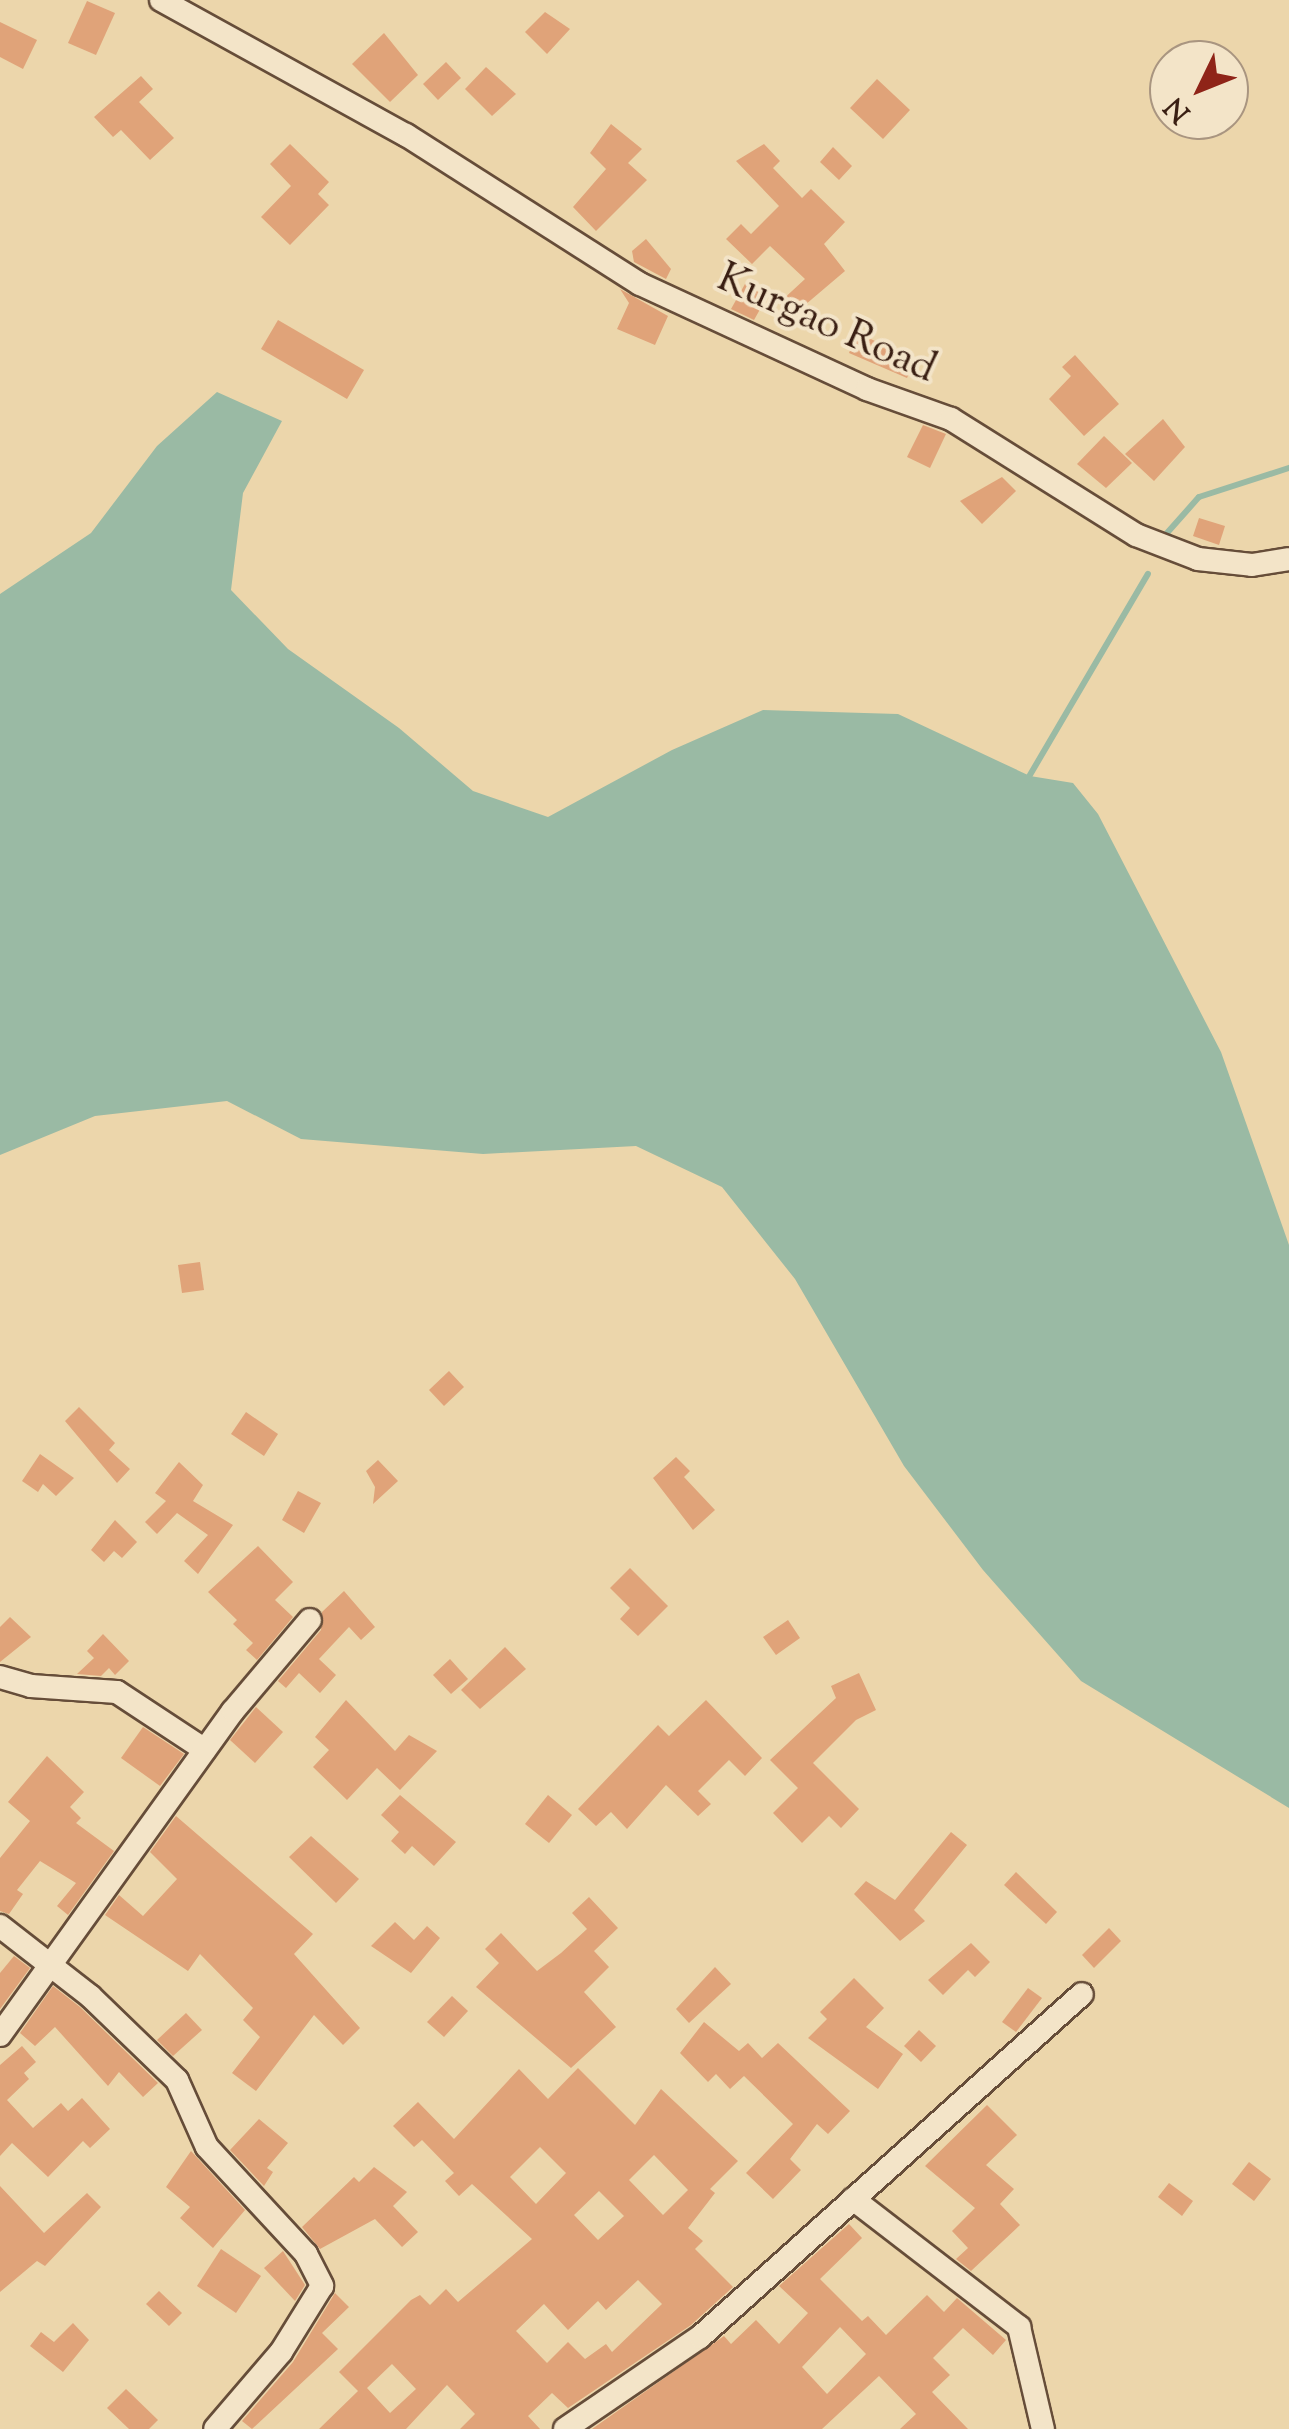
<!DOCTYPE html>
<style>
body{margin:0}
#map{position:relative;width:1289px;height:2429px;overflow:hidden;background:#ecd6ab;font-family:"Sorts Mill Goudy",serif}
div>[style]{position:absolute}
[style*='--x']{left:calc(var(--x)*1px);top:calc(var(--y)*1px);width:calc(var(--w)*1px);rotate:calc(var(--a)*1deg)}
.water>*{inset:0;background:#9abaa4}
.stream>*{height:6px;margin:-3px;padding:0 3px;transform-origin:3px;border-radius:3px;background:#9abaa4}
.building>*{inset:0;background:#e0a379}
.roads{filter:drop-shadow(2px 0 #664d39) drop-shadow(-2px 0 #664d39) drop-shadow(0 2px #664d39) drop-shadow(0 -2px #664d39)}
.minor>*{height:22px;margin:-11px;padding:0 11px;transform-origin:11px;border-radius:11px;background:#f3e4c8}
span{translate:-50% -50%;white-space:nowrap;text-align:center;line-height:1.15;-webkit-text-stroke:8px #f3e4c8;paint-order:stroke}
.street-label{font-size:42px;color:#3a1f13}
.north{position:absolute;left:1149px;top:40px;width:100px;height:100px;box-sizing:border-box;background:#f3e4c8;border:2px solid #a99580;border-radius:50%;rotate:227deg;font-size:28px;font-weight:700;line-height:40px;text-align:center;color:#3a1f13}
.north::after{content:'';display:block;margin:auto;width:35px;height:45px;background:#8f2418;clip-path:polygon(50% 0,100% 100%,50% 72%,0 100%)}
</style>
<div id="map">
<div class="water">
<i style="clip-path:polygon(217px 392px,282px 421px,243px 493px,231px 590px,288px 649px,399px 728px,473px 791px,548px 817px,672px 750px,763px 710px,898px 714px,1030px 776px,1073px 783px,1098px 814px,1221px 1052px,1289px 1245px,1289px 1808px,1081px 1681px,983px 1570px,904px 1466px,795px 1279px,722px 1187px,636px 1146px,483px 1154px,301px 1139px,227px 1101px,95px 1116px,0 1155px,0 594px,91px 533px,157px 446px)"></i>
</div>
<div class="stream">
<i style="--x:1167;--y:533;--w:48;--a:-48.4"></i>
<i style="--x:1199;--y:497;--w:95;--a:-17.9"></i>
<i style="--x:1027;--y:780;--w:239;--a:-59.6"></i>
</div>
<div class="building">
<i style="clip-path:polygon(87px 1px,115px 13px,96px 55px,68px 43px)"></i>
<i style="clip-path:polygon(545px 12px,570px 29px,547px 54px,525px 32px)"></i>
<i style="clip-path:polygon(0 22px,37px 40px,23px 69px,0 57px)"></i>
<i style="clip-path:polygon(384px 33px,418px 75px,390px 102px,352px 64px)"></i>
<i style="clip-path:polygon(446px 62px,461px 78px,438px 100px,423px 84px)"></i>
<i style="clip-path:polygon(486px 67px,516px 94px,492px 116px,465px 89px)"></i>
<i style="clip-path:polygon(141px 76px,153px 89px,139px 102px,174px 138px,150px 160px,121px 130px,113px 137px,94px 117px)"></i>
<i style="clip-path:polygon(877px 79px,910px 110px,883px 139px,850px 108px)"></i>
<i style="clip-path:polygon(611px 124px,642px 149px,628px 163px,647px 180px,596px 231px,573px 207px,606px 169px,590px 153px)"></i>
<i style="clip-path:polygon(290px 144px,329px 182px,318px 194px,329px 205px,290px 245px,261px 217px,291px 186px,270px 164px)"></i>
<i style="clip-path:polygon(764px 144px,780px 161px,773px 168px,802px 198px,811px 189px,845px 222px,824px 244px,845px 271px,792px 316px,779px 303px,805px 279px,770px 246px,752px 264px,726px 239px,741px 224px,751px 234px,779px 206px,736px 161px)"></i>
<i style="clip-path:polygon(833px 147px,852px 166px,839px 180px,820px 162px)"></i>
<i style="clip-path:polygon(646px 239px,671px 269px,666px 279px,634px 262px,632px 251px)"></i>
<i style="clip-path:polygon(745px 284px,767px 297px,754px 320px,731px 309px)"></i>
<i style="clip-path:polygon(620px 289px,668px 316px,655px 345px,617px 329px,629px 303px)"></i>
<i style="clip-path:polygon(278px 320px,364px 370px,347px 399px,261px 349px)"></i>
<i style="clip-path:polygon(857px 333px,916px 359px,907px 378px,849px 353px)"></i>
<i style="clip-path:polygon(1075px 355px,1119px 404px,1084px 436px,1049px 399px,1071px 376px,1062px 367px)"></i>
<i style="clip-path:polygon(1163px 419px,1185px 447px,1154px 481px,1125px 454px)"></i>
<i style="clip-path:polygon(923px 425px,946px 434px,930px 468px,907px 457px)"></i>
<i style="clip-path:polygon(1104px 436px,1132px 463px,1106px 488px,1077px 464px)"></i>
<i style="clip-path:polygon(1002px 477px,1016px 491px,982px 524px,960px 501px)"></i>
<i style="clip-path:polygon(1199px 518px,1225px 526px,1219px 545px,1193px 536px)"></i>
<i style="clip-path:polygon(200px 1262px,204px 1290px,182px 1293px,178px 1265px)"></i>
<i style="clip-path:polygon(449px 1371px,464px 1387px,444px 1406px,429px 1390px)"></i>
<i style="clip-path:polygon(79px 1407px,115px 1443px,109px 1450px,130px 1469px,117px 1483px,65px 1421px)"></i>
<i style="clip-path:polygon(246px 1412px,278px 1434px,264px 1456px,231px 1434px)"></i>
<i style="clip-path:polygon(40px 1454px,74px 1478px,56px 1496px,43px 1484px,38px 1492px,22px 1481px)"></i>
<i style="clip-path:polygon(676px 1457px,690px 1471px,684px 1477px,715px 1510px,693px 1530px,653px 1478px)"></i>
<i style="clip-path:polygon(378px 1460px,398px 1481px,373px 1504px,375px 1487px,366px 1471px)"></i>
<i style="clip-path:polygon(179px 1462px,203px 1485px,193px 1501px,233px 1525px,198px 1574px,184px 1561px,208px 1535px,177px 1513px,157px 1534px,145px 1522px,166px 1501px,155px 1493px)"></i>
<i style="clip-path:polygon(298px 1491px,321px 1503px,304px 1533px,282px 1520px)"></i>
<i style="clip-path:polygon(115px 1520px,137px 1542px,122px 1558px,114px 1551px,104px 1562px,91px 1550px)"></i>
<i style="clip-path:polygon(258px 1546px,293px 1582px,275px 1600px,293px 1617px,257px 1660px,246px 1650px,253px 1643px,233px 1624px,237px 1620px,208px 1592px)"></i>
<i style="clip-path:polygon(630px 1568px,668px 1606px,638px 1636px,620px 1619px,630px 1608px,610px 1588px)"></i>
<i style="clip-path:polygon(344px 1591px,375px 1627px,361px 1640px,349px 1627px,319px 1659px,336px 1675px,320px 1693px,299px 1673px,286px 1688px,278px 1681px,321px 1630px,322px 1612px)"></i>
<i style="clip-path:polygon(10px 1617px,31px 1637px,0 1662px,0 1627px)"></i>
<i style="clip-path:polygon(788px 1620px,800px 1638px,776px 1655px,763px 1637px)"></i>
<i style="clip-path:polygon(103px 1634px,129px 1661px,115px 1675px,109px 1668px,101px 1676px,77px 1674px,94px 1658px,87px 1651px)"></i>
<i style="clip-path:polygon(505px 1647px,526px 1669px,480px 1709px,461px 1690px)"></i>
<i style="clip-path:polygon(450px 1659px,468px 1679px,451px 1694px,433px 1675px)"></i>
<i style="clip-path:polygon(859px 1673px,876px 1710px,856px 1720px,813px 1763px,859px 1809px,841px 1828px,829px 1816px,802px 1843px,773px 1813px,798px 1788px,770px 1760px,836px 1698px,831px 1686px)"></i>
<i style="clip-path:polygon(346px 1700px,395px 1751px,409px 1735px,437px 1751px,400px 1790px,377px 1768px,347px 1800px,313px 1767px,329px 1750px,315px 1737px)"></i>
<i style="clip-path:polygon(706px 1700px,762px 1758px,745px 1776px,729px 1760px,698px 1791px,711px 1804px,698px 1816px,666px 1785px,627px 1829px,611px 1812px,596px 1826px,578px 1809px,658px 1725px,669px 1736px)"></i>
<i style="clip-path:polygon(256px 1707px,283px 1732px,255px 1763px,230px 1740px)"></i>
<i style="clip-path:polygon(143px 1727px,184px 1754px,160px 1786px,121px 1758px)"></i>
<i style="clip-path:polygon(47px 1756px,84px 1792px,70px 1807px,81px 1818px,76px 1823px,114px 1851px,68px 1915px,57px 1906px,76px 1883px,40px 1861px,17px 1890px,23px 1894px,9px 1914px,0 1911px,0 1858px,30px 1821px,8px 1802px)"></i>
<i style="clip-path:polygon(400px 1795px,456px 1842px,434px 1866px,412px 1846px,405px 1854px,391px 1841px,399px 1832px,381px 1815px)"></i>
<i style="clip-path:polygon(548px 1795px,572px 1815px,549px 1843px,525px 1824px)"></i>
<i style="clip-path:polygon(176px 1816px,313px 1934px,294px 1954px,360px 2028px,343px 2045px,314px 2015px,256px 2091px,232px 2073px,260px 2037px,243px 2020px,253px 2008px,200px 1954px,188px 1971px,105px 1915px,119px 1895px,143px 1916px,177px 1879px,150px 1852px)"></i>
<i style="clip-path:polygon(951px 1832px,967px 1845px,914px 1910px,925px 1921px,900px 1941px,854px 1894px,866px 1881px,895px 1900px)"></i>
<i style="clip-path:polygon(311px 1836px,359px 1879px,336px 1903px,289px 1857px)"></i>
<i style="clip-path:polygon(1016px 1872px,1057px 1912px,1046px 1924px,1004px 1885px)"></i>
<i style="clip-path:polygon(589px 1897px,618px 1928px,594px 1951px,609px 1967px,584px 1992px,616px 2027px,571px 2068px,476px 1987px,499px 1963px,485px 1949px,501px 1933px,537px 1971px,561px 1953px,587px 1929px,572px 1913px)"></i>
<i style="clip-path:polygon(395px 1922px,414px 1940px,427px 1926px,440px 1938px,411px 1973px,371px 1946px)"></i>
<i style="clip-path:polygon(1109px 1928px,1121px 1941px,1094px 1968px,1082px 1955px)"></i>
<i style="clip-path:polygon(971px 1943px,990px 1962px,975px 1977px,968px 1970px,943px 1995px,928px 1980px)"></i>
<i style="clip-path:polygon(14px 1956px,30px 1968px,0 2009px,0 1973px)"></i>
<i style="clip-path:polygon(715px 1967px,731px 1984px,689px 2023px,676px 2009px)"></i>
<i style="clip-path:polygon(854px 1978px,884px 2008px,866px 2027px,903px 2054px,878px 2089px,808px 2038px,827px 2019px,820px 2012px)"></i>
<i style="clip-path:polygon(53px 1986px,80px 2007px,158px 2083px,143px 2097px,119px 2072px,108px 2086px,55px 2027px,35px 2046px,20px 2033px)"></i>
<i style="clip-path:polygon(1028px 1988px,1042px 1998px,1016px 2032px,1002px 2022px)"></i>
<i style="clip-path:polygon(452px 1996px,468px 2011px,444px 2037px,427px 2022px)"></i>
<i style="clip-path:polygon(186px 2013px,202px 2030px,173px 2056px,157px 2040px)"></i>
<i style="clip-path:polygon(704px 2022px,739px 2051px,748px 2043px,762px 2058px,778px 2043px,850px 2111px,828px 2134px,817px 2124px,790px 2159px,801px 2170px,773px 2199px,746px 2173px,793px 2124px,744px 2076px,730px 2089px,716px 2074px,708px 2082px,680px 2053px)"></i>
<i style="clip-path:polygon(919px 2030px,936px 2046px,921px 2062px,904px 2046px)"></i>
<i style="clip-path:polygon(22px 2046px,36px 2062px,24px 2073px,29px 2079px,7px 2100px,33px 2128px,61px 2103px,68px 2111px,82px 2098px,110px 2129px,90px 2148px,83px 2141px,48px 2177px,12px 2143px,0 2156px,0 2065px)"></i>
<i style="clip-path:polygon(evenodd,578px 2068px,635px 2125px,661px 2089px,738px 2161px,710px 2189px,715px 2193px,688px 2228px,703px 2241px,695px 2249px,733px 2287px,691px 2325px,568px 2408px,552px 2393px,528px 2416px,540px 2429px,460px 2429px,475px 2414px,447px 2385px,406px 2429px,319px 2429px,358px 2391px,339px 2372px,411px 2300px,420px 2295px,430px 2305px,446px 2289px,458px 2302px,532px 2239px,472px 2184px,459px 2196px,445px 2181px,454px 2173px,422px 2140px,414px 2147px,393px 2126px,418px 2102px,454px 2139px,519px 2069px,548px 2099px,578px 2068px,540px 2147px,566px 2173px,536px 2204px,510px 2177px,540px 2147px,578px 2068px,654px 2155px,688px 2190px,663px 2215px,629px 2180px,654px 2155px,578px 2068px,599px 2191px,624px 2216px,598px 2240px,574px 2215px,599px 2191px,578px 2068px,638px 2280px,662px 2304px,612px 2352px,606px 2344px,585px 2359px,568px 2342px,547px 2363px,516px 2331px,544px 2304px,568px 2330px,598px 2301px,606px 2310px,638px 2280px,578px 2068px,392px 2364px,416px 2389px,390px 2413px,367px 2388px,392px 2364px)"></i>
<i style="clip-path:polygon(987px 2105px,1017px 2135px,986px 2165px,1014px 2189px,1000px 2204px,1020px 2225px,971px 2271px,956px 2259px,968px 2248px,952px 2231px,975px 2208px,925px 2166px)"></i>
<i style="clip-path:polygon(259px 2119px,288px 2143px,267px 2168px,273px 2172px,264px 2186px,230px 2150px)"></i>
<i style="clip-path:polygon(191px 2151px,245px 2210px,213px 2248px,180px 2218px,190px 2207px,166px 2187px)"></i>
<i style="clip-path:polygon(1249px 2162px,1271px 2179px,1254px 2201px,1232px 2184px)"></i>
<i style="clip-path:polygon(374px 2167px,407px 2192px,393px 2206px,418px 2232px,402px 2247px,375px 2219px,320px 2249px,302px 2227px,354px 2177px,359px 2182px)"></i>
<i style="clip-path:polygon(1169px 2183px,1193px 2201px,1182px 2216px,1158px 2197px)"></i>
<i style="clip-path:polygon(0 2186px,44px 2233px,87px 2193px,101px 2207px,45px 2266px,37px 2261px,0 2292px)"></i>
<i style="clip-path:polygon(evenodd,849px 2224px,862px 2238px,820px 2279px,862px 2321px,868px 2316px,886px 2335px,927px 2295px,944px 2312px,957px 2298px,1006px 2340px,993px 2355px,963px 2328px,933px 2358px,950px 2375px,932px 2392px,968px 2429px,900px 2429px,916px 2414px,879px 2376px,822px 2429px,592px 2429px,724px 2336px,731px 2344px,756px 2320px,779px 2344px,808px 2313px,779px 2286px,849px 2224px,840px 2327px,866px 2354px,827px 2394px,802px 2367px,840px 2327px)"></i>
<i style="clip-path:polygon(221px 2249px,261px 2276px,236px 2313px,197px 2286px)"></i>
<i style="clip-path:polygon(283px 2251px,305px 2285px,295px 2301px,264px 2268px)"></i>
<i style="clip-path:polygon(159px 2291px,182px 2313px,169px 2326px,146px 2304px)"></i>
<i style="clip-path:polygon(335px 2293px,349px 2307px,322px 2333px,338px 2349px,252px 2429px,242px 2421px,293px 2362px)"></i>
<i style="clip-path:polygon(73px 2323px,89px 2340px,63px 2372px,30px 2346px,41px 2332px,54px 2342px)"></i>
<i style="clip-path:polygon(126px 2389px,158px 2420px,149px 2429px,129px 2429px,107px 2408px)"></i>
</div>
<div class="roads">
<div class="minor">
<i style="--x:161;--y:0;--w:280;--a:28.9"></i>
<i style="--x:406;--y:135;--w:277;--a:32.5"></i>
<i style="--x:640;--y:284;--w:250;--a:24.8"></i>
<i style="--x:867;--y:389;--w:89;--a:19.7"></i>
<i style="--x:951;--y:419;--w:218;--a:32.1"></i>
<i style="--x:1136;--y:535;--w:66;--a:21.2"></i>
<i style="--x:1198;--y:559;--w:54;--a:6.3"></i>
<i style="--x:1252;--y:565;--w:37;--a:-9"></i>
<i style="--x:0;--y:1677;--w:32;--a:16"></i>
<i style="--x:31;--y:1686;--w:86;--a:4"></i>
<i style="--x:117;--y:1692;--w:105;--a:33.4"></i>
<i style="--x:0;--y:1926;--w:114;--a:37.9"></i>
<i style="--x:90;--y:1996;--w:121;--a:44"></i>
<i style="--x:177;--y:2080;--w:73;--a:65.9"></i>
<i style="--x:207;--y:2147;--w:146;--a:47.2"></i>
<i style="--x:306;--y:2254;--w:36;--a:63"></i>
<i style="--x:322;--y:2286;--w:78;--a:121.8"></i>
<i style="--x:281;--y:2352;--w:101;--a:130.6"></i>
<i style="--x:0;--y:2035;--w:399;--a:-54.3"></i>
<i style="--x:233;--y:1711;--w:119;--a:-49.8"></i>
<i style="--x:853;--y:2199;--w:210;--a:37.6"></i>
<i style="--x:1019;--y:2327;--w:105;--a:76.8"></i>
<i style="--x:565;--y:2429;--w:163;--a:-34.3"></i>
<i style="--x:700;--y:2337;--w:513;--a:-41.92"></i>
</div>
</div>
<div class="street-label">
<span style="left:826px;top:325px;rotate:24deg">Kurgao Road</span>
</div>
<div class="north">N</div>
</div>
